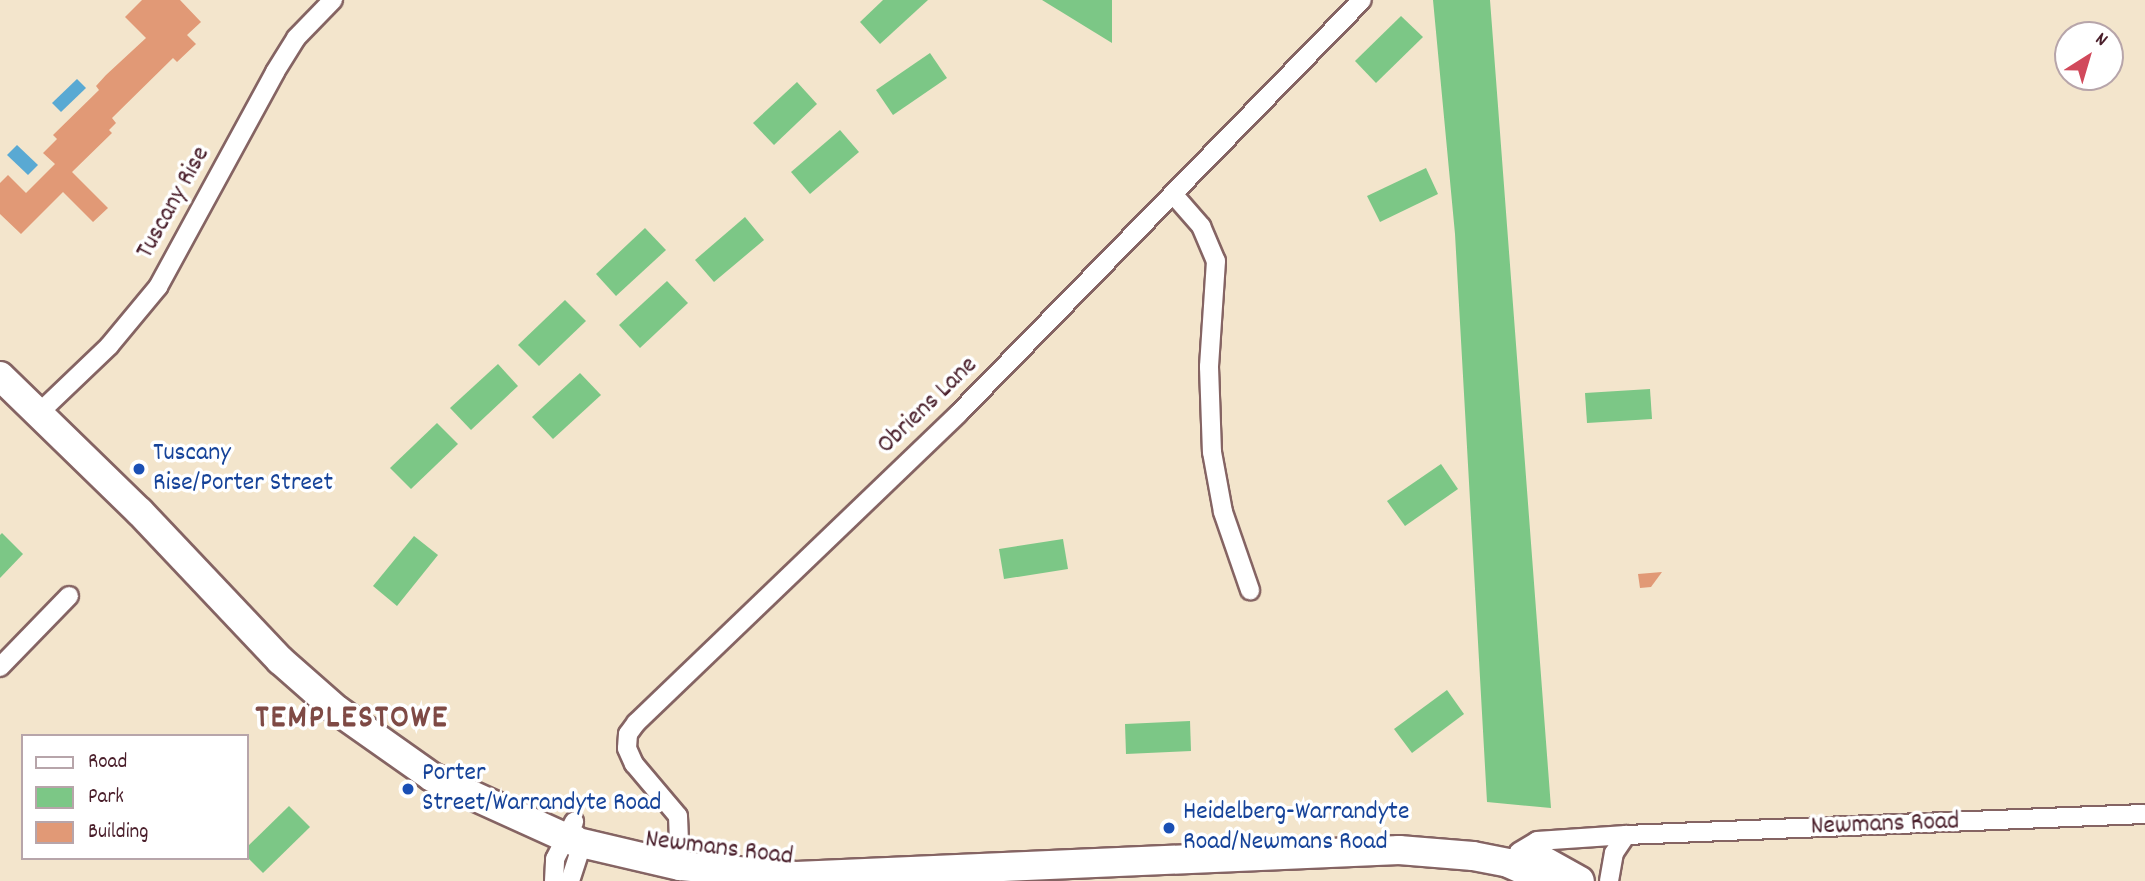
<!DOCTYPE html>
<style>
body{margin:0}
#map{position:relative;width:2145px;height:881px;overflow:hidden;background:#f3e5cc;font-family:Dekko,sans-serif}
div>[style]{position:absolute}
[style*='--x']{left:calc(var(--x)*1px);top:calc(var(--y)*1px);width:calc(var(--w)*1px);rotate:calc(var(--a)*1deg)}
.green>*{inset:0;background:#7cc786}
.water>*{inset:0;background:#59a9d3}
.building>*{inset:0;background:#e19976}
.roads{filter:drop-shadow(2px 0 #856463) drop-shadow(-2px 0 #856463) drop-shadow(0 2px #856463) drop-shadow(0 -2px #856463)}
.minor>*{height:18px;margin:-9px;padding:0 9px;transform-origin:9px;border-radius:9px;background:#fff}
.primary>*{height:28px;margin:-14px;padding:0 14px;transform-origin:14px;border-radius:14px;background:#fff}
.dots>*{width:19px;height:19px;translate:-50% -50%;box-sizing:border-box;border:4px solid #fff;border-radius:50%}
span{translate:-50% -50%;white-space:nowrap;text-align:center;line-height:1.15;-webkit-text-stroke:7px #fff;paint-order:stroke}
.street-label{font-size:26px;color:#4a1f2b}
.transit-label{font-size:26px;color:#164399}
.left{translate:0 -50%;text-align:left}
.district-label{font-size:33px;color:#7f4a45;font-weight:700;letter-spacing:2px}
.legend{position:absolute;left:21px;top:734px;width:228px;height:126px;box-sizing:border-box;background:#fff;border:2px solid #b7a5aa;margin:0;padding:9px 12px;list-style:none;font-size:21px;color:#4a1f2b}
.legend li{display:flex;align-items:center;gap:14px;height:35px}
.legend b{width:35px;border:2px solid #b7a5aa}
.north{position:absolute;left:2054px;top:21px;width:70px;height:70px;box-sizing:border-box;background:#fff;border:2px solid #b7a5aa;border-radius:50%;rotate:37deg;font-size:19px;font-weight:700;line-height:28px;text-align:center;color:#4a1f2b}
.north::after{content:'';display:block;margin:auto;width:24px;height:32px;background:#d1495b;clip-path:polygon(50% 0,100% 100%,50% 72%,0 100%)}
</style>
<div id="map">
<div class="green">
<i style="clip-path:polygon(883px 0,928px 0,880px 44px,860px 22px)"></i>
<i style="clip-path:polygon(1042px 0,1112px 0,1112px 43px)"></i>
<i style="clip-path:polygon(1433px 0,1490px 0,1551px 808px,1487px 802px,1455px 234px)"></i>
<i style="clip-path:polygon(1401px 16px,1423px 37px,1376px 83px,1355px 61px)"></i>
<i style="clip-path:polygon(930px 53px,947px 78px,893px 115px,876px 90px)"></i>
<i style="clip-path:polygon(797px 82px,817px 104px,774px 145px,753px 123px)"></i>
<i style="clip-path:polygon(840px 130px,859px 152px,810px 194px,791px 172px)"></i>
<i style="clip-path:polygon(1426px 168px,1438px 194px,1380px 222px,1367px 196px)"></i>
<i style="clip-path:polygon(745px 217px,764px 240px,714px 282px,695px 260px)"></i>
<i style="clip-path:polygon(645px 228px,666px 250px,616px 296px,596px 274px)"></i>
<i style="clip-path:polygon(667px 281px,688px 303px,640px 348px,619px 325px)"></i>
<i style="clip-path:polygon(565px 300px,586px 321px,539px 366px,518px 345px)"></i>
<i style="clip-path:polygon(498px 364px,518px 386px,471px 430px,450px 408px)"></i>
<i style="clip-path:polygon(580px 373px,601px 395px,553px 439px,532px 417px)"></i>
<i style="clip-path:polygon(1650px 389px,1652px 419px,1587px 423px,1585px 393px)"></i>
<i style="clip-path:polygon(437px 423px,458px 444px,411px 489px,390px 468px)"></i>
<i style="clip-path:polygon(1441px 464px,1458px 489px,1405px 526px,1387px 501px)"></i>
<i style="clip-path:polygon(2px 533px,23px 554px,0 578px,0 535px)"></i>
<i style="clip-path:polygon(414px 536px,438px 555px,397px 606px,373px 586px)"></i>
<i style="clip-path:polygon(1063px 539px,1068px 569px,1004px 579px,999px 549px)"></i>
<i style="clip-path:polygon(1447px 690px,1464px 714px,1412px 753px,1394px 729px)"></i>
<i style="clip-path:polygon(1190px 721px,1191px 751px,1126px 754px,1125px 724px)"></i>
<i style="clip-path:polygon(289px 806px,310px 827px,263px 873px,247px 857px,247px 847px)"></i>
</div>
<div class="water">
<i style="clip-path:polygon(77px 79px,86px 88px,61px 112px,52px 103px)"></i>
<i style="clip-path:polygon(17px 145px,38px 165px,28px 175px,7px 155px)"></i>
</div>
<div class="building">
<i style="clip-path:polygon(142px 0,180px 0,201px 22px,187px 35px,196px 44px,177px 62px,173px 58px,112px 118px,116px 123px,109px 130px,112px 133px,72px 172px,108px 208px,93px 222px,63px 192px,21px 234px,0 214px,0 183px,8px 175px,26px 193px,55px 164px,43px 153px,57px 139px,53px 135px,99px 90px,96px 86px,106px 75px,146px 38px,125px 17px)"></i>
<i style="clip-path:polygon(1662px 572px,1651px 587px,1640px 588px,1638px 574px)"></i>
</div>
<div class="roads">
<div class="minor">
<i style="--x:1173;--y:194;--w:43;--a:48.8"></i>
<i style="--x:1201;--y:226;--w:38;--a:67"></i>
<i style="--x:1216;--y:261;--w:106;--a:93.8"></i>
<i style="--x:1209;--y:367;--w:85;--a:88"></i>
<i style="--x:1212;--y:452;--w:61;--a:79.6"></i>
<i style="--x:1223;--y:512;--w:83;--a:70.9"></i>
<i style="--x:39;--y:413;--w:97;--a:-43.7"></i>
<i style="--x:109;--y:346;--w:77;--a:-50.3"></i>
<i style="--x:158;--y:287;--w:245;--a:-61.4"></i>
<i style="--x:275;--y:72;--w:40;--a:-58"></i>
<i style="--x:296;--y:38;--w:53;--a:-45.8"></i>
<i style="--x:0;--y:667;--w:99;--a:-45.8"></i>
<i style="--x:1519;--y:852;--w:21;--a:-31"></i>
<i style="--x:1537;--y:841;--w:89;--a:-3.9"></i>
<i style="--x:1626;--y:835;--w:519;--a:-2.32"></i>
<i style="--x:680;--y:866;--w:50;--a:-92.3"></i>
<i style="--x:678;--y:816;--w:68;--a:-130.2"></i>
<i style="--x:634;--y:764;--w:17;--a:-114"></i>
<i style="--x:627;--y:748;--w:14;--a:-86"></i>
<i style="--x:628;--y:734;--w:14;--a:-54"></i>
<i style="--x:636;--y:723;--w:446;--a:-43.8"></i>
<i style="--x:958;--y:414;--w:578;--a:-45.7"></i>
<i style="--x:554;--y:881;--w:22;--a:-87"></i>
<i style="--x:555;--y:859;--w:42;--a:-62.8"></i>
<i style="--x:570;--y:881;--w:29;--a:-72"></i>
<i style="--x:579;--y:853;--w:18;--a:-96"></i>
<i style="--x:1609;--y:881;--w:28;--a:-80"></i>
<i style="--x:1614;--y:853;--w:22;--a:-56"></i>
</div>
<div class="primary">
<i style="--x:0;--y:376;--w:195;--a:44.2"></i>
<i style="--x:140;--y:512;--w:204;--a:46.6"></i>
<i style="--x:280;--y:660;--w:76;--a:41.3"></i>
<i style="--x:337;--y:710;--w:116;--a:35.2"></i>
<i style="--x:432;--y:777;--w:155;--a:24.4"></i>
<i style="--x:573;--y:841;--w:110;--a:13.2"></i>
<i style="--x:680;--y:866;--w:116;--a:4.9"></i>
<i style="--x:796;--y:876;--w:604;--a:-2.47"></i>
<i style="--x:1399;--y:850;--w:74;--a:4.6"></i>
<i style="--x:1473;--y:856;--w:36;--a:11"></i>
<i style="--x:1508;--y:863;--w:44;--a:24.2"></i>
<i style="--x:1530;--y:853;--w:57;--a:29.2"></i>
</div>
</div>
<div class="dots">
<i style="left:139px;top:469px;background:#1a4fb4"></i>
<i style="left:408px;top:789px;background:#1a4fb4"></i>
<i style="left:1169px;top:828px;background:#1a4fb4"></i>
</div>
<div class="street-label">
<span style="left:174px;top:203px;rotate:-61deg">Tuscany Rise</span>
<span style="left:928px;top:406px;rotate:-44deg">Obriens Lane</span>
<span style="left:1885px;top:825px;rotate:-2deg">Newmans Road</span>
<span style="left:719px;top:849px;rotate:7deg">Newmans Road</span>
</div>
<div class="transit-label">
<span class="left" style="left:153px;top:469px">Tuscany<br>Rise/Porter Street</span>
<span class="left" style="left:422px;top:789px">Porter<br>Street/Warrandyte Road</span>
<span class="left" style="left:1183px;top:828px">Heidelberg-Warrandyte<br>Road/Newmans Road</span>
</div>
<div class="district-label">
<span style="left:352px;top:720px">TEMPLESTOWE</span>
</div>
<ul class="legend">
<li><b style="height:9px;background:#fff"></b>Road</li>
<li><b style="height:19px;background:#7cc786"></b>Park</li>
<li><b style="height:19px;background:#e19976"></b>Building</li>
</ul>
<div class="north">N</div>
</div>
